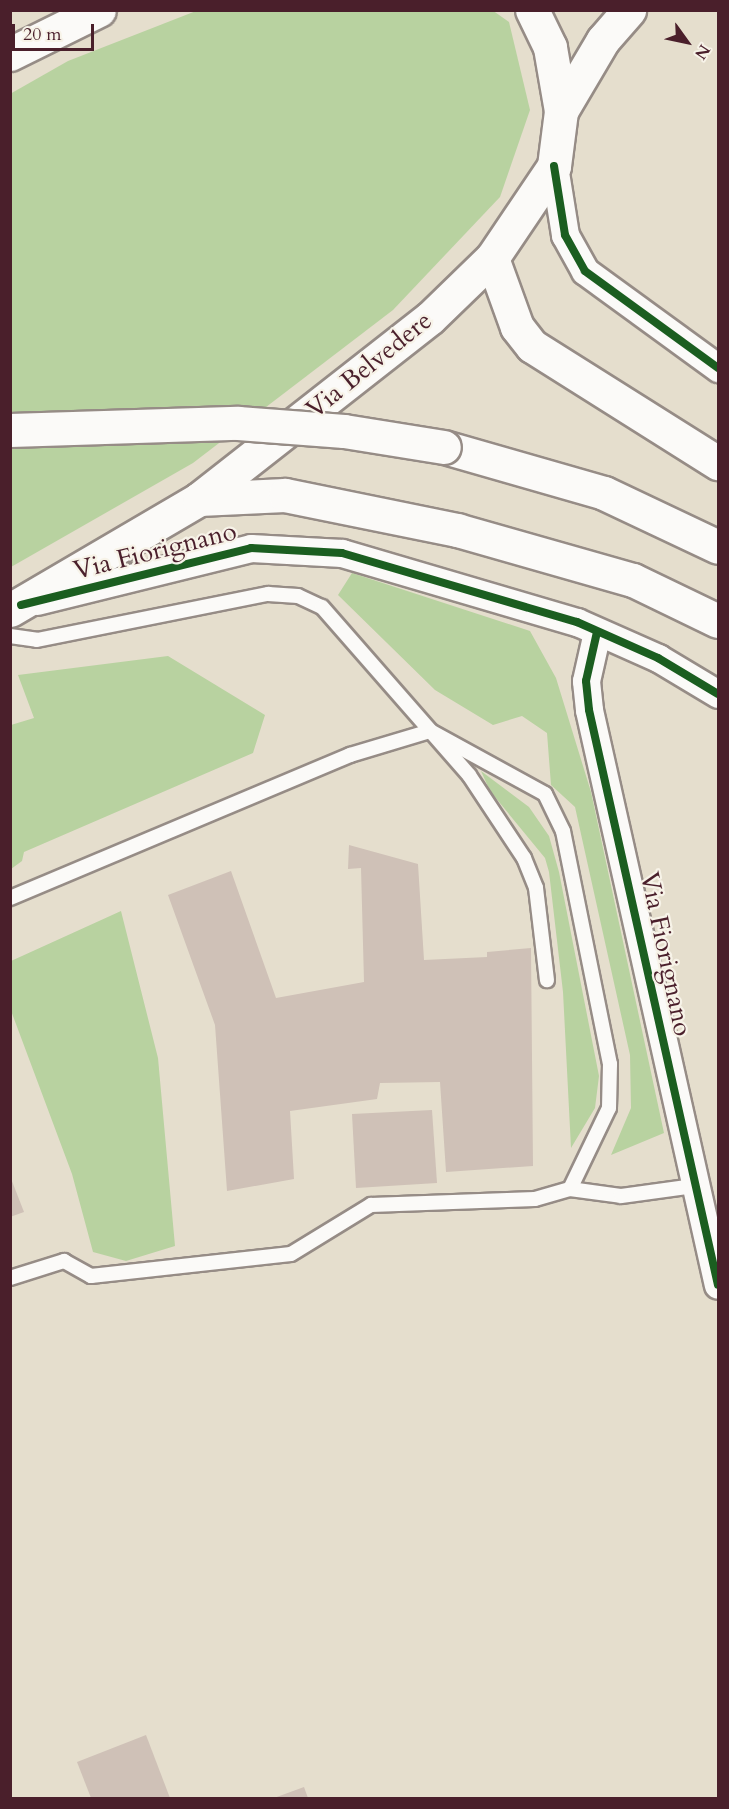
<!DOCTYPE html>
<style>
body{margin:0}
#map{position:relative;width:729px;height:1809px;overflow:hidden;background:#e5decd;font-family:Cardo,serif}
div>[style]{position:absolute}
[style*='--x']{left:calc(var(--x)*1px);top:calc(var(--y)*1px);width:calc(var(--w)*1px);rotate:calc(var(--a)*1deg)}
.green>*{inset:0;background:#b8d2a0}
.building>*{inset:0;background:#cfc1b7}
.roads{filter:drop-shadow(2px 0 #968c86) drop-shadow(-2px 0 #968c86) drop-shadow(0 2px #968c86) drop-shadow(0 -2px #968c86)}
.lane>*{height:14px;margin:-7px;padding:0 7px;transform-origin:7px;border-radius:7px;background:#fbfaf8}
.street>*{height:27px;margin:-13.5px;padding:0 13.5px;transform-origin:13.5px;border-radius:13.5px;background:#fbfaf8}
.primary>*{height:33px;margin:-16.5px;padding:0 16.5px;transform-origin:16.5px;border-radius:16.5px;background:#fbfaf8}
.highway>*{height:33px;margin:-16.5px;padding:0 16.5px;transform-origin:16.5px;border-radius:16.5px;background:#fbfaf8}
.bridges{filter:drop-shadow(2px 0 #968c86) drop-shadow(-2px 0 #968c86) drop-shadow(0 2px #968c86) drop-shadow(0 -2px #968c86)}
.highway-bridge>*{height:33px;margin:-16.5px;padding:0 16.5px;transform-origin:16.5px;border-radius:16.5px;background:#fbfaf8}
.cycleway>*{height:8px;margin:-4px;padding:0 4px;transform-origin:4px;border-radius:4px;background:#1b5e20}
span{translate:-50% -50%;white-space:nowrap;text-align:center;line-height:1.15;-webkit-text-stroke:4.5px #f7f3e8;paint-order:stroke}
.street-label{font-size:26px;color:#4a1f2b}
.frame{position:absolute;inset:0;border:12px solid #4a1f2b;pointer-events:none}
.north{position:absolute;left:657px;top:12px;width:60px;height:60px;-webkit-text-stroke:4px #f7f3e8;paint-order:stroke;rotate:123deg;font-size:16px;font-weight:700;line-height:24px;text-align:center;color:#4a1f2b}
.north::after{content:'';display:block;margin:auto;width:21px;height:27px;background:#4a1f2b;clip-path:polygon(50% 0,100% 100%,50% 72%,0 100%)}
.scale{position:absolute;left:12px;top:24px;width:82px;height:27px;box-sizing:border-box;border:3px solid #4a1f2b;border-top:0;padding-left:8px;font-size:18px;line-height:21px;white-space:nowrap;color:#4a1f2b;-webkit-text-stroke:4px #f7f3e8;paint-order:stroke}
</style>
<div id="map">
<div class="green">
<i style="clip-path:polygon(492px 10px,509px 22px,530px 110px,500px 197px,393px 310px,193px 463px,11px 567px,10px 94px,68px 61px,196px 11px)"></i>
<i style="clip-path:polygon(352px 573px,530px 631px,556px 678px,591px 792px,664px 1133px,611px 1155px,631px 1108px,630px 1055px,575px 807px,551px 785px,547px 733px,522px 716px,493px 725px,435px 690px,338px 595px)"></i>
<i style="clip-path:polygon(168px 656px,265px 715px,253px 753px,24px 852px,22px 861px,11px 869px,11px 725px,34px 718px,18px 675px)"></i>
<i style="clip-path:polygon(481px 771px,529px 807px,549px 836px,559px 872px,599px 1076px,595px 1108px,571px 1148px,563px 992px,549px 872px,545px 858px,490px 791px)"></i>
<i style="clip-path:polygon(121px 911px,158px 1058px,175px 1246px,126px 1261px,93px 1252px,72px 1174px,10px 1008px,11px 961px)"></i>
</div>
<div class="building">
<i style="clip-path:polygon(349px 845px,418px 864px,424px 960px,487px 957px,487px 952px,531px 948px,533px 1166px,446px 1172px,440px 1082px,380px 1083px,377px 1099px,290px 1111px,294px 1179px,227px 1191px,215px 1025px,168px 895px,231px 871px,276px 998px,364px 982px,361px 868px,348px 869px)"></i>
<i style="clip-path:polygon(432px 1110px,437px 1183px,356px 1188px,352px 1114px)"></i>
<i style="clip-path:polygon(10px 1176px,24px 1212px,10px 1217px)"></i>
<i style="clip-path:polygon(146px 1735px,170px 1798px,91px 1798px,77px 1762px)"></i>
<i style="clip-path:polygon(304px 1787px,308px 1798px,274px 1798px)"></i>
</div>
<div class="roads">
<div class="lane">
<i style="--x:10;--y:636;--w:27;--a:8"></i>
<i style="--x:37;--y:640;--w:236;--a:-11.3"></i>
<i style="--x:268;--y:594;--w:30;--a:4"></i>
<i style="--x:298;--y:596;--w:26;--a:25"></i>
<i style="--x:322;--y:607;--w:223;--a:48.8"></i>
<i style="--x:469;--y:775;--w:100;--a:56.5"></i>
<i style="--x:524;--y:858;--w:32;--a:68"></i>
<i style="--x:536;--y:888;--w:93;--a:83.2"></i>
<i style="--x:10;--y:898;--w:369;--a:-22.8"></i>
<i style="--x:350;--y:755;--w:84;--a:-16.7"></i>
<i style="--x:430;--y:731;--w:131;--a:28.7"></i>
<i style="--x:545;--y:794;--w:41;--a:64.1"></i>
<i style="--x:563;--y:831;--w:238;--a:78.6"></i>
<i style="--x:610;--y:1064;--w:44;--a:91.3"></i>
<i style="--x:609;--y:1108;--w:90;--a:115.7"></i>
<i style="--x:570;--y:1189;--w:51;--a:7.8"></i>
<i style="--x:621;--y:1196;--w:74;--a:-7.8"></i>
<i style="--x:10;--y:1278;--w:57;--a:-17.5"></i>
<i style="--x:64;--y:1261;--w:31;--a:29"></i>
<i style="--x:91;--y:1276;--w:201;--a:-6.3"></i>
<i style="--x:291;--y:1254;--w:94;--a:-31.5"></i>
<i style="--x:371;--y:1205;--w:164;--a:-2.1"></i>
<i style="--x:535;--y:1199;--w:36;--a:-16"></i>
</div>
<div class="street">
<i style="--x:554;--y:166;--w:70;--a:80.9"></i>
<i style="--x:565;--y:235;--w:41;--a:60.9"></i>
<i style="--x:585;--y:271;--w:165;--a:36.1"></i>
<i style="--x:37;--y:601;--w:220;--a:-13.9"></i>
<i style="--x:251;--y:548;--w:91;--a:3.1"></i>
<i style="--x:342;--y:553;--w:245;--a:16.4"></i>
<i style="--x:577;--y:622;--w:89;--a:24"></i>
<i style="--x:658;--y:658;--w:70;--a:31"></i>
<i style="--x:597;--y:632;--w:50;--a:102.7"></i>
<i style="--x:586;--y:681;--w:29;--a:84"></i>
<i style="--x:589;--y:710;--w:589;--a:77.36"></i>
</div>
<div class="primary">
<i style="--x:10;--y:54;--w:99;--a:-26.3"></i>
<i style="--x:561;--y:111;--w:82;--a:-59.4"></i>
<i style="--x:603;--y:40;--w:40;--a:-49"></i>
<i style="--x:10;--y:610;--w:219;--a:-30.4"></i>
<i style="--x:199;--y:499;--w:293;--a:-38.1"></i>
<i style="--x:430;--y:318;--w:86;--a:-44.1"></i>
<i style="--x:492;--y:258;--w:111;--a:-56"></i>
<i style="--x:554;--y:166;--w:55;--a:-82.7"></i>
<i style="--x:561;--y:111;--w:65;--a:-99.8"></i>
<i style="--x:550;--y:47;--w:41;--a:-115.9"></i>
</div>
<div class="highway">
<i style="--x:492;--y:258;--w:73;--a:70.1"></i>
<i style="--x:517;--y:327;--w:24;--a:52"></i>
<i style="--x:532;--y:346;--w:220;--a:32.2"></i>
<i style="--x:444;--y:447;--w:166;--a:16"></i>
<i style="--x:604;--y:493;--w:126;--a:25.3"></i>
<i style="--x:199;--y:499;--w:86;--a:-2.7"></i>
<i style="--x:285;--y:495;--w:176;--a:11.5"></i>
<i style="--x:457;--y:530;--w:183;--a:15.9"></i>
<i style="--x:633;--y:580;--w:94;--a:25.8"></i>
</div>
</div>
<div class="bridges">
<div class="highway-bridge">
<i style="--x:10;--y:430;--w:228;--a:-1.8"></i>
<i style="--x:238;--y:423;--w:106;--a:4.3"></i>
<i style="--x:344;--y:431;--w:101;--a:9.1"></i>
</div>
</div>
<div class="cycleway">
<i style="--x:554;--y:166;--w:70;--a:80.9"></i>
<i style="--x:565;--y:235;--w:41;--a:60.9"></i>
<i style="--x:585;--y:271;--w:165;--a:36.1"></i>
<i style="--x:21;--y:605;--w:237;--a:-13.9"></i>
<i style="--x:251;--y:548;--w:91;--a:3.1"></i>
<i style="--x:342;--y:553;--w:245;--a:16.4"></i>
<i style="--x:577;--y:622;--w:89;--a:24"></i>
<i style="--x:658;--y:658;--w:70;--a:31"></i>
<i style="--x:597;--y:632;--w:50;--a:102.7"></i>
<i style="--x:586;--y:681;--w:29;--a:84"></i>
<i style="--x:589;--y:710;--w:589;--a:77.36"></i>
</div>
<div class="street-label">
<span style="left:369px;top:365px;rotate:-39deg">Via Belvedere</span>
<span style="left:155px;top:551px;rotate:-14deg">Via Fiorignano</span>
<span style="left:666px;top:954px;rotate:78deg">Via Fiorignano</span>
</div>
<div class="frame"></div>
<div class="north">N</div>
<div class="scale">20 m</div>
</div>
